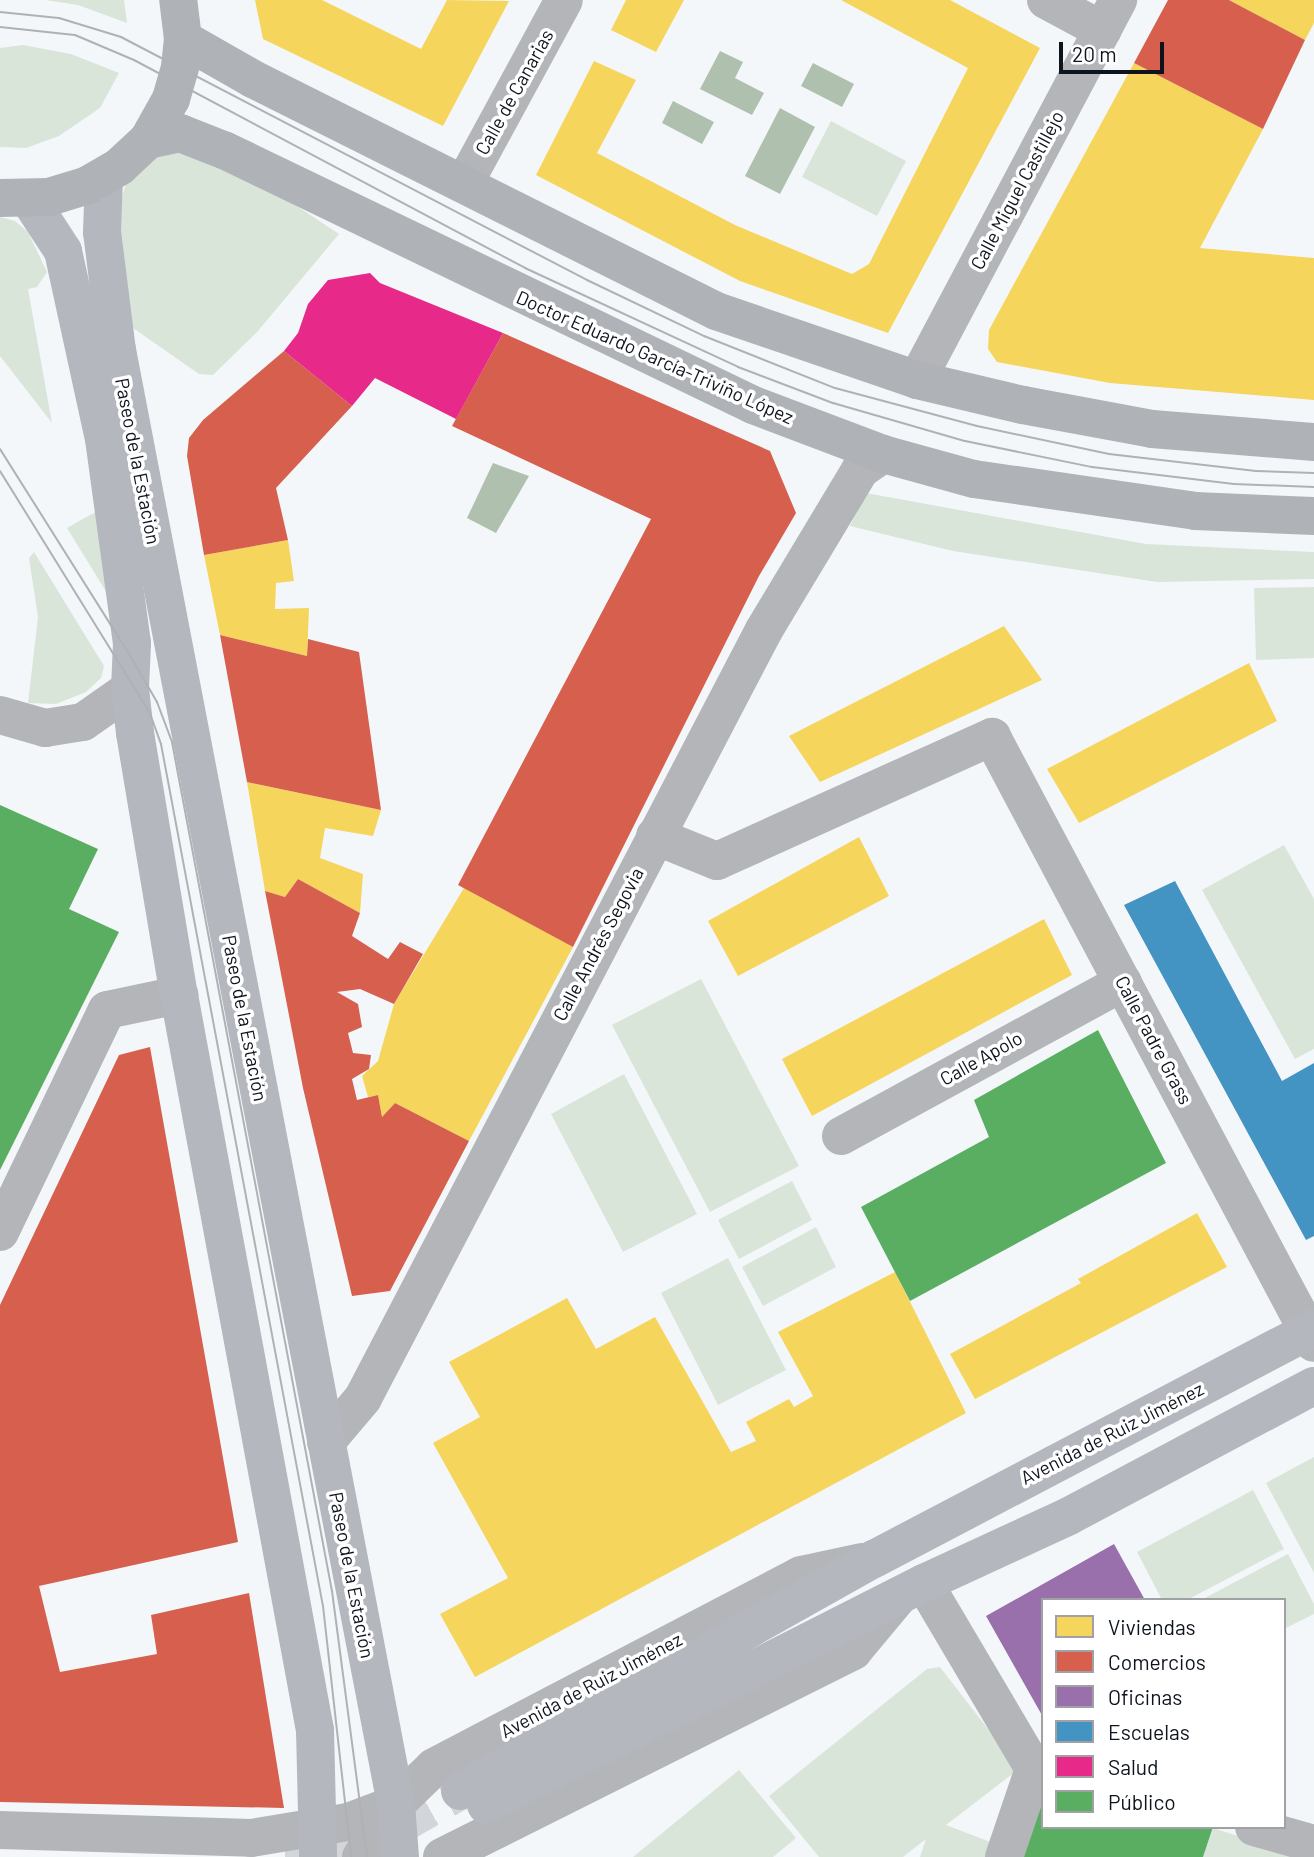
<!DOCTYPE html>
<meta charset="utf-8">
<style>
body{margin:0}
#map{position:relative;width:1314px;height:1857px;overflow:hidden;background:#f4f7fa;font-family:Barlow,sans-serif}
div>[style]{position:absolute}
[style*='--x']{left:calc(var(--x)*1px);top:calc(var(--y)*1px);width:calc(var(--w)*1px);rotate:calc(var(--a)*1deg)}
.green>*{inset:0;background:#dae5da}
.water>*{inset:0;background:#afc0ae}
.homes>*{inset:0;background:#f6d55c}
.shops>*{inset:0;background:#d6604d}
.offices>*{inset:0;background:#9970ab}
.schools>*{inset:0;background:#4393c3}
.health>*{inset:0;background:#e7298a}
.public>*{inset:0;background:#5aae61}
.major-tunnel>*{height:38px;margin-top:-19px;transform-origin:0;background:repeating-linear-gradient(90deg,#d2d5d9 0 38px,transparent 0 57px)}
.minor>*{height:38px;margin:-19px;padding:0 19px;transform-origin:19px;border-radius:19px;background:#b3b5b9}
.major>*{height:38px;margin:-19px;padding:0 19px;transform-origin:19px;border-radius:19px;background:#b4b7bd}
.highway>*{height:38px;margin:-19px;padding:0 19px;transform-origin:19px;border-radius:19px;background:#afb3b7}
.tram>*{height:2px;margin:-1px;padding:0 1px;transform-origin:1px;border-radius:1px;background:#afb1b5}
span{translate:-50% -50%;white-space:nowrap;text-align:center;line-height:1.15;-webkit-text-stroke:7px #fff;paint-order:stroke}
.street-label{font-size:19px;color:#0e141e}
.legend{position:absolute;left:1041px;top:1598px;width:245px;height:231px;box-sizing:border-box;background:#fff;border:2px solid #9fa1a5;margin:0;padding:9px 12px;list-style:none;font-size:21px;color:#0e141e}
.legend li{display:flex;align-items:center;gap:14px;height:35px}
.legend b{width:35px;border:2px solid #9fa1a5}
.scale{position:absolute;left:1059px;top:42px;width:105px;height:32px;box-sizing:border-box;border:4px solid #0e141e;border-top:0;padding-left:9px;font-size:21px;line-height:24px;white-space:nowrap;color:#0e141e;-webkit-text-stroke:5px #fff;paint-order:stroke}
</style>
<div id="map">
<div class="green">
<i style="clip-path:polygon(45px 0,124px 0,127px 23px,78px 5px)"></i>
<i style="clip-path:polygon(23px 45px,71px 54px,119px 73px,100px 108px,59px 136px,26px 148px,0 147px,0 48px)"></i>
<i style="clip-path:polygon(831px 121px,906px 161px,877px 216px,802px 177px)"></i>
<i style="clip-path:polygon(193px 150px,274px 191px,339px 234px,258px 331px,213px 375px,199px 374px,133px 328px,118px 263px,121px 200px,129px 174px,158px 157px)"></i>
<i style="clip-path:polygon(0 217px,15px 221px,28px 232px,47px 272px,37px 287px,28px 289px,52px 423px,0 356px)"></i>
<i style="clip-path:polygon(866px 493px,1146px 544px,1314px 552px,1314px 579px,1157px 582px,953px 551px,850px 526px)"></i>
<i style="clip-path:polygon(97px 511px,113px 603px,67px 528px)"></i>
<i style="clip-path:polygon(34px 552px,104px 666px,101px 678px,86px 692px,56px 704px,28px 703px,38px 617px,29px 558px)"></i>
<i style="clip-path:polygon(1314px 587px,1314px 658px,1256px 660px,1254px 588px)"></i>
<i style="clip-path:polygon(1284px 845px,1314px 899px,1314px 1049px,1295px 1059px,1202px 890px)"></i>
<i style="clip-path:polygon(701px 979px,799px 1166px,710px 1212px,612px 1025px)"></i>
<i style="clip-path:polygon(624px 1074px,697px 1214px,623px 1252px,551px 1114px)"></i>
<i style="clip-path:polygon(792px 1181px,812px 1220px,739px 1259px,718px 1220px)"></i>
<i style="clip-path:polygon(816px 1227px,836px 1267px,763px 1306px,742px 1267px)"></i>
<i style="clip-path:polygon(728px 1258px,786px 1370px,718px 1405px,661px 1293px)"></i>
<i style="clip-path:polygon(1314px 1457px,1314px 1573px,1266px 1483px)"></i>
<i style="clip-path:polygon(1253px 1490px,1284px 1549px,1187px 1600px,1162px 1600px,1137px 1552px)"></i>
<i style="clip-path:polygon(1288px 1554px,1314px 1604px,1314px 1614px,1284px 1629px,1284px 1600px,1201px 1600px)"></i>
<i style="clip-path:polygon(940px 1667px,1019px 1769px,946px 1825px,993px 1843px,987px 1857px,920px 1857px,926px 1839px,903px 1857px,819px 1857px,769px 1796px,927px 1669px)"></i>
<i style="clip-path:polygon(739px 1770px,796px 1838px,773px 1857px,633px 1857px)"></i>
<i style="clip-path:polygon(1213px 1828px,1303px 1857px,1203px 1857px)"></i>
</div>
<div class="water">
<i style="clip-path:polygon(720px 51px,743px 62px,735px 78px,764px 93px,752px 115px,700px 89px)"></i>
<i style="clip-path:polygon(813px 63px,854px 84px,842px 107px,801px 86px)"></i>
<i style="clip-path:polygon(673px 101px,714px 122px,702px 144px,662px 123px)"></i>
<i style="clip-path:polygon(780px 108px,815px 127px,780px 194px,745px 176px)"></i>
<i style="clip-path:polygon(493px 463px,529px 476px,496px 533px,467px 518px)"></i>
</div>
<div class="homes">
<i style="clip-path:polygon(255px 0,322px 0,421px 49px,447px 0,509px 1px,443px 126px,263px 39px)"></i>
<i style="clip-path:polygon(626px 0,684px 0,656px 52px,611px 30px)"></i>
<i style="clip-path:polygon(841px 0,950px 0,1040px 48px,888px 333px,740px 281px,536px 175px,594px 61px,636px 80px,597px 153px,735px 225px,852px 274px,869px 264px,968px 68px)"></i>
<i style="clip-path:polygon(1229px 0,1314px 0,1314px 23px,1305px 40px)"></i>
<i style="clip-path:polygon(1134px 63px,1263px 129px,1200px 248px,1314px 258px,1314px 400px,1110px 383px,997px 362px,988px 349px,989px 330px)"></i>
<i style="clip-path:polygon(288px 540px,294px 581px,276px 583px,275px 609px,309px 608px,307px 656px,220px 635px,204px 555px)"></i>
<i style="clip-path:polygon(1004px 626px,1042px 680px,820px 782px,789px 736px)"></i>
<i style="clip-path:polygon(1249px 663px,1277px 721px,1079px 823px,1047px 769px)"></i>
<i style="clip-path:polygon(247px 782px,381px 810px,373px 836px,325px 828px,320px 858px,363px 874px,360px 913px,298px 879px,285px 897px,265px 891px)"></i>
<i style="clip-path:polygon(859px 837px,889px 896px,738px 976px,708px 921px)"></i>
<i style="clip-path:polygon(464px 888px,573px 947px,469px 1141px,395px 1103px,382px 1117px,378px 1095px,368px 1097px,362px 1076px,378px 1061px,394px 1004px)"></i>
<i style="clip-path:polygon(1044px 919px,1072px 975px,812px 1116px,782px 1059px)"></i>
<i style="clip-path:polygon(1197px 1213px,1227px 1267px,975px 1399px,950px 1354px,1081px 1283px,1078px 1279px)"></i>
<i style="clip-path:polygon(895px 1272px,966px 1413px,475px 1677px,440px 1614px,508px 1578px,433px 1443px,480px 1417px,449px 1362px,567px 1298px,596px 1349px,655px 1317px,731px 1452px,756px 1441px,746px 1422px,789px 1399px,794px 1407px,813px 1396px,778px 1332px)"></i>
</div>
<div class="shops">
<i style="clip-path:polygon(1168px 0,1229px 0,1305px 40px,1263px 129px,1134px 63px)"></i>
<i style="clip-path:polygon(503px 333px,770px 451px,796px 513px,759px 576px,573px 947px,458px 885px,651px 519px,452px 426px)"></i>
<i style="clip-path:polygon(284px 351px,352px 406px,276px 488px,288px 540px,204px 555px,187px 456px,189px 438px,203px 420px)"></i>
<i style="clip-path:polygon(220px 635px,307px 656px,308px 639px,359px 652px,381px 810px,247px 782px)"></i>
<i style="clip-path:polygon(298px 879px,360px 913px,352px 936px,388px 959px,400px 942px,423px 954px,394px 1004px,360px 989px,337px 992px,358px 1004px,362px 1027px,348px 1033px,353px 1053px,371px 1055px,369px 1069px,352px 1079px,357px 1100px,378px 1095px,382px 1117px,395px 1103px,469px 1141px,390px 1291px,352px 1296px,303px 1088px,265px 891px,285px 897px)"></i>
<i style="clip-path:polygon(150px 1047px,238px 1542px,39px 1586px,60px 1672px,157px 1654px,151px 1615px,249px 1593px,284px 1808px,0 1802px,0 1305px,119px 1055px)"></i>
</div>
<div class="offices">
<i style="clip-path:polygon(1114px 1544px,1145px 1600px,1043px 1600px,1043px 1717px,986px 1616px)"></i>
</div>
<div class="schools">
<i style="clip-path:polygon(1175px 881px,1282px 1081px,1314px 1063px,1314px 1236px,1306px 1240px,1124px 905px)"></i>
</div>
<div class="health">
<i style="clip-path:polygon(370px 273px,380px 283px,503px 333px,456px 419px,375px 378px,352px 406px,284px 351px,298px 333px,308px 304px,328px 280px)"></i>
</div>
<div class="public">
<i style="clip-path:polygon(0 805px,98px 849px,69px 909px,119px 932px,0 1170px)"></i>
<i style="clip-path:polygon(1098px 1030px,1166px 1163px,910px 1301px,861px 1207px,989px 1137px,974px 1100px)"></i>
<i style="clip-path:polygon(1042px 1792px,1043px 1827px,1213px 1827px,1203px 1857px,1019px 1857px)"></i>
</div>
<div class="major-tunnel">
<i style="--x:285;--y:1845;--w:45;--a:1.3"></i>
<i style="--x:330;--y:1846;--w:69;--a:-16.1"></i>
<i style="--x:396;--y:1827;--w:73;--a:-29.4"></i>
</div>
<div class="minor">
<i style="--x:1046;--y:0;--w:64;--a:28.2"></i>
<i style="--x:464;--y:184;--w:209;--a:-61.5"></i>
<i style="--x:917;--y:380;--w:430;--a:-62.1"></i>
<i style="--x:0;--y:715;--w:47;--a:16.1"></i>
<i style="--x:45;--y:728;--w:38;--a:-9"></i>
<i style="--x:83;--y:722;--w:57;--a:-35.1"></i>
<i style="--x:655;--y:836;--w:67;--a:22"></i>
<i style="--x:717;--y:861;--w:302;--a:-24.3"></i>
<i style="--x:992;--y:737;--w:686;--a:62.02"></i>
<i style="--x:841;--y:1136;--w:321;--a:-28.6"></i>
<i style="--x:0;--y:1232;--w:246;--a:-64.3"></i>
<i style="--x:107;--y:1010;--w:74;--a:-11.8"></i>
<i style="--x:326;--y:1442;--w:57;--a:-49.9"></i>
<i style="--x:363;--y:1398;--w:866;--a:-62.43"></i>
<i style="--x:764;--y:630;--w:187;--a:-59"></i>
<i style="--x:860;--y:470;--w:28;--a:-35"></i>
<i style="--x:924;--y:1583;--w:216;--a:59.4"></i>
<i style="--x:1034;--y:1769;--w:93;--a:108.8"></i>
<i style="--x:1254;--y:1827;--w:62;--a:15.8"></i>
<i style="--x:0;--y:1830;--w:251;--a:1.8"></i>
<i style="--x:251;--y:1838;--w:98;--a:-9.4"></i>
<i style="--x:348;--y:1822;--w:51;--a:-20.6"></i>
<i style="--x:361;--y:1857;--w:64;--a:-56.6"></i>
<i style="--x:396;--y:1804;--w:53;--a:-44.2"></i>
<i style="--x:434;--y:1767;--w:414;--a:-27.6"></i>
<i style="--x:801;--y:1575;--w:62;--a:-12"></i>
<i style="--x:442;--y:1857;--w:460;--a:-26.6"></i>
<i style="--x:853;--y:1651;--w:70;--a:-50.2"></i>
</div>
<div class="major">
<i style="--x:104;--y:177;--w:55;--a:92.1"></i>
<i style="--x:102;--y:232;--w:119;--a:82.8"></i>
<i style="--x:117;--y:350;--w:1481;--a:79.14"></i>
<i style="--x:396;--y:1804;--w:53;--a:85.7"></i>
<i style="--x:29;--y:199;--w:62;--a:56.8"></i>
<i style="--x:63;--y:251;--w:192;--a:77.7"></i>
<i style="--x:104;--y:439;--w:206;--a:82.2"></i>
<i style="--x:132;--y:643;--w:46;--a:92.5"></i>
<i style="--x:130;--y:689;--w:44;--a:83.5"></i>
<i style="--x:135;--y:733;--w:266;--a:80.5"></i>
<i style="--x:179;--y:995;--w:747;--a:79.52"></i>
<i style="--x:315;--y:1730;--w:127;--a:88.6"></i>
<i style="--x:460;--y:1791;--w:475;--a:-29.3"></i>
<i style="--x:874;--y:1559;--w:497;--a:-27.7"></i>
<i style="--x:486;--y:1805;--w:491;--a:-26.9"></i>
<i style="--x:924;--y:1583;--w:160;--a:-24.8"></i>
<i style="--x:1069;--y:1516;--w:277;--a:-28"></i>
</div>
<div class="highway">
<i style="--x:183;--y:39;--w:81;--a:29.7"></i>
<i style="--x:253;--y:79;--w:518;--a:26.61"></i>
<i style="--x:716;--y:311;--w:213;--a:18.9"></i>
<i style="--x:917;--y:380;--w:109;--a:13.3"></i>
<i style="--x:1023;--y:405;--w:131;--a:10.5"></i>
<i style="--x:1152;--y:429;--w:163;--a:4.6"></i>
<i style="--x:148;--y:140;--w:33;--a:-12"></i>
<i style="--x:180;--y:133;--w:49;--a:21.4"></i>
<i style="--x:226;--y:151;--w:585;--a:25.73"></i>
<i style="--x:753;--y:405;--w:139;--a:20.7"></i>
<i style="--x:883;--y:454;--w:94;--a:15.4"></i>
<i style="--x:974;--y:479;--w:223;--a:8.2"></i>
<i style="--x:1195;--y:511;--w:119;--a:2.4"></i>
<i style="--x:0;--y:198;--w:49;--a:-1.2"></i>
<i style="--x:49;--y:197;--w:39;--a:-17"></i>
<i style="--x:86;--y:186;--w:39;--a:-30"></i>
<i style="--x:120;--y:166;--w:38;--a:-43"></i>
<i style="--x:148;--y:140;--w:47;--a:-60.7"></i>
<i style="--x:171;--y:99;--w:33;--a:-74"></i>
<i style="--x:180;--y:67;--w:28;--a:-84"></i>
<i style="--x:183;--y:39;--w:39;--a:-97"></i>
</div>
<div class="tram">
<i style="--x:0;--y:12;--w:59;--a:5.8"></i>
<i style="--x:59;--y:18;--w:65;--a:17"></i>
<i style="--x:121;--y:37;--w:526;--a:27.54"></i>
<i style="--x:587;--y:280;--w:130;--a:25.6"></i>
<i style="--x:704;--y:336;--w:141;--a:21.7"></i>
<i style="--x:835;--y:388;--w:147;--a:15"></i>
<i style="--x:977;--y:426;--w:135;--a:12"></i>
<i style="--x:1109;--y:454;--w:148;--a:6.6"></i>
<i style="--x:1256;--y:471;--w:58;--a:2"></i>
<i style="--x:0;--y:27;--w:75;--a:6.1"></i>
<i style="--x:75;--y:35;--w:64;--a:23"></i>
<i style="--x:134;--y:60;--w:443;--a:28"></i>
<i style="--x:525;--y:268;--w:235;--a:24.9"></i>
<i style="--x:738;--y:367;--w:102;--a:20.8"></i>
<i style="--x:833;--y:403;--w:137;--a:16.1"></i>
<i style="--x:965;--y:441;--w:130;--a:11.6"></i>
<i style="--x:1092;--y:467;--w:143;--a:6.8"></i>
<i style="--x:1234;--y:484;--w:80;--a:2.1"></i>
<i style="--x:0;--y:449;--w:248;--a:57.8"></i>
<i style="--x:132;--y:659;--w:50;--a:59.8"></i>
<i style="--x:157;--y:702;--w:43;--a:69.4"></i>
<i style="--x:172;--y:742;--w:864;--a:79.33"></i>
<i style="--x:332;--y:1591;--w:268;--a:82.5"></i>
<i style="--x:0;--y:471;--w:282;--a:58.2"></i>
<i style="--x:149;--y:711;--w:35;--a:70"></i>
<i style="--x:161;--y:744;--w:877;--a:79.36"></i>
<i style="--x:323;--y:1606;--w:253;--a:83.6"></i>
</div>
<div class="street-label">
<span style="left:514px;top:92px;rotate:-61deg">Calle de Canarias</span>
<span style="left:1017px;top:190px;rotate:-62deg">Calle Miguel Castillejo</span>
<span style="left:655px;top:357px;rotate:24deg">Doctor Eduardo García-Triviño López</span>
<span style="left:138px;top:461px;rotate:79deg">Paseo de la Estación</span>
<span style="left:598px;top:944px;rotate:-62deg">Calle Andrés Segovia</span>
<span style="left:245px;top:1018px;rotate:79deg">Paseo de la Estación</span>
<span style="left:1154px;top:1040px;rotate:62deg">Calle Padre Grass</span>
<span style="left:981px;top:1058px;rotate:-29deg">Calle Apolo</span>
<span style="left:1112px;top:1433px;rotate:-27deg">Avenida de Ruiz Jiménez</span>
<span style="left:352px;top:1575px;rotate:79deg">Paseo de la Estación</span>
<span style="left:591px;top:1685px;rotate:-28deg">Avenida de Ruiz Jiménez</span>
</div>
<ul class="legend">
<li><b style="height:19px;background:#f6d55c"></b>Viviendas</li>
<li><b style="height:19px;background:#d6604d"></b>Comercios</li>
<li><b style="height:19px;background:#9970ab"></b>Oficinas</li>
<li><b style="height:19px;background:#4393c3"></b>Escuelas</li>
<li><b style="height:19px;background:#e7298a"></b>Salud</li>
<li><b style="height:19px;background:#5aae61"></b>Público</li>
</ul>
<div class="scale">20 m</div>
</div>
